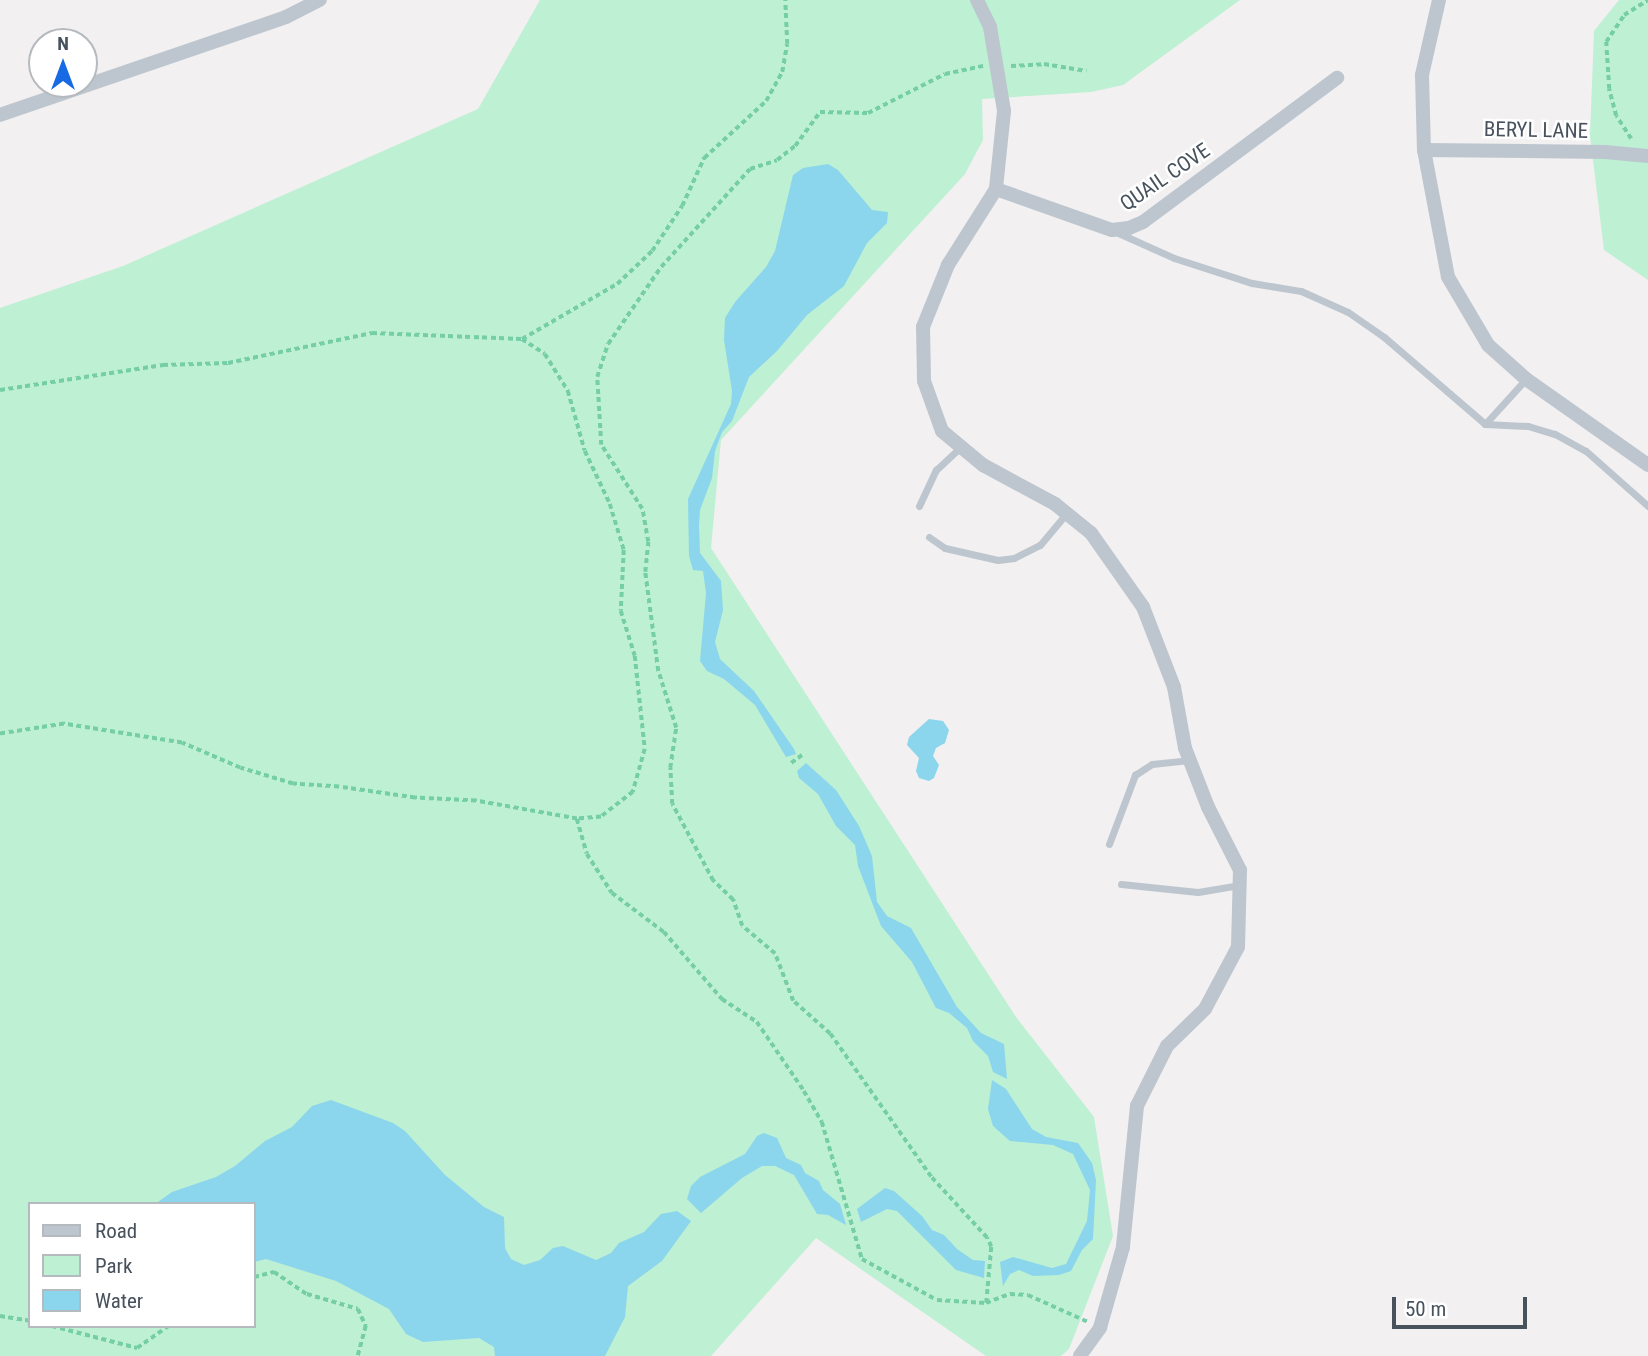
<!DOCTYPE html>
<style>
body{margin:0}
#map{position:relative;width:1648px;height:1356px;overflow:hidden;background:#f2f0f0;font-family:"Roboto Condensed",sans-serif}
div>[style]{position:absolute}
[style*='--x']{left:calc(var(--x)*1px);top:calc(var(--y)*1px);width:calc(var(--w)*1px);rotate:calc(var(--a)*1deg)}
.green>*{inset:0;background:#bef0d3}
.water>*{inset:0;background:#8bd5ed}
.path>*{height:3.5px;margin-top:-1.75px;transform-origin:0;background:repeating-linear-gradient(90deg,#76cea6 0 5px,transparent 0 8.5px)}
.service>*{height:7px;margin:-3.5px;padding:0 3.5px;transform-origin:3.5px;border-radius:3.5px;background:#bdc6cf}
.minor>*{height:14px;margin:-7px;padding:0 7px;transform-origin:7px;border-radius:7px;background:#bdc6cf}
span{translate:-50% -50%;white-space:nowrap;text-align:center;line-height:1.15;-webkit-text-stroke:5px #fff;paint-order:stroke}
.street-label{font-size:21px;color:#47525d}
.legend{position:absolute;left:28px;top:1202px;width:228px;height:126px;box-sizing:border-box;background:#fff;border:2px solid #b5babe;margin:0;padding:9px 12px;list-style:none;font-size:21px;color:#47525d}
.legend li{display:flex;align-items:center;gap:14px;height:35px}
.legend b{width:35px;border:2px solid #b5babe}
.north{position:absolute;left:28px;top:28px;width:70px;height:70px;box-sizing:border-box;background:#fff;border:2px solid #b5babe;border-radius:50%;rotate:0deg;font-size:19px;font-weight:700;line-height:28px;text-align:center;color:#47525d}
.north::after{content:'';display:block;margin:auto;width:24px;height:32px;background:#1869e4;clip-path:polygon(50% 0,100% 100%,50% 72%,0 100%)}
.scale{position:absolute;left:1392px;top:1297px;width:135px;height:32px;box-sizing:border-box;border:4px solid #47525d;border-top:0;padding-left:9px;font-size:21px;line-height:24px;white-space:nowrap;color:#47525d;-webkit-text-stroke:5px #fff;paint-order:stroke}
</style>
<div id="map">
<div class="green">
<i style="clip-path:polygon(evenodd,540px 0,1240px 0,1123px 85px,1091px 92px,982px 99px,983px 140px,965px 174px,721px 440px,711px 548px,1016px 1017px,1094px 1117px,1113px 1236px,1069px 1349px,1061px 1356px,986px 1356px,816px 1238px,711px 1356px,0 1356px,0 308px,123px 266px,478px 109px,540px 0,30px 1204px,254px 1204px,254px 1326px,30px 1326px,30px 1204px)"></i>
<i style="clip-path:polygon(1619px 0,1648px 0,1648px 280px,1604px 250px,1590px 136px,1594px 31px)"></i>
</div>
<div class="water">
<i style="clip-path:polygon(828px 164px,838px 170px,872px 210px,888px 212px,887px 223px,867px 243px,844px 286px,807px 315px,777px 351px,749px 377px,732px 421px,722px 432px,715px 451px,712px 478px,700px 510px,699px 525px,700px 553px,721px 581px,723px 610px,715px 642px,720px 659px,754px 691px,794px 749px,796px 754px,786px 757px,755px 705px,724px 679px,707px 671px,700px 661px,706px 593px,703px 571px,693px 570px,689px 556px,688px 499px,731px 404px,732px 391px,724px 340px,725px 318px,735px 302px,766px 267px,775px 251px,793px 175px,803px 168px)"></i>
<i style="clip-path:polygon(929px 719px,943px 721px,949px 730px,945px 743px,936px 748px,933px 756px,939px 765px,934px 778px,929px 781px,919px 778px,916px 771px,919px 758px,907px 745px,909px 737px)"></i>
<i style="clip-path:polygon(806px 763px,836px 790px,859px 826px,872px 856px,877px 902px,887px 916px,911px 928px,957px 1007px,981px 1033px,1004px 1044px,1007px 1079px,993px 1072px,988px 1056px,973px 1041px,967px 1028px,949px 1013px,936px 1008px,912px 962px,881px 926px,858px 866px,855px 845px,836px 826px,818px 794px,799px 778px,797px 771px)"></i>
<i style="clip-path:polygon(992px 1080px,1006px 1089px,1032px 1129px,1046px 1137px,1078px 1143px,1092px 1163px,1096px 1180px,1093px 1239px,1082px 1250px,1071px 1271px,1059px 1275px,1033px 1276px,1019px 1270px,1010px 1274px,1003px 1286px,1000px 1262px,1013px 1257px,1052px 1268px,1066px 1264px,1087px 1221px,1090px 1190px,1073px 1154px,1053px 1145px,1010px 1141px,993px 1126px,988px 1109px)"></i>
<i style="clip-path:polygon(331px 1100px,393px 1123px,405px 1131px,445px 1175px,484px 1207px,504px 1217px,505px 1248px,511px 1259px,524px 1265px,540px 1260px,553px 1248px,563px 1246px,596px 1260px,611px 1253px,619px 1243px,644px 1232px,661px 1214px,677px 1211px,691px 1221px,662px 1261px,628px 1286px,625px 1317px,605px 1356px,495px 1356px,494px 1347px,479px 1338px,423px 1342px,406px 1334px,389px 1309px,336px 1281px,266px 1259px,254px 1262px,254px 1204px,155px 1204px,172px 1192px,216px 1177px,235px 1166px,265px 1141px,292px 1127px,312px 1106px)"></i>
<i style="clip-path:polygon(764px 1133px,777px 1138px,786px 1158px,801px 1165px,805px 1173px,819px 1181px,823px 1190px,840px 1204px,846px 1225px,828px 1215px,817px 1214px,794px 1175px,775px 1166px,762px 1166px,742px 1178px,701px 1213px,687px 1199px,691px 1186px,700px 1177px,745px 1154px,757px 1136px)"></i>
<i style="clip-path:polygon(885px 1188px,894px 1191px,922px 1216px,932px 1230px,944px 1235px,957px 1249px,973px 1260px,985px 1261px,984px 1278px,956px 1270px,897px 1211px,887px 1209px,861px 1222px,857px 1209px)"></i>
</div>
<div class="path">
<i style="--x:1011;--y:66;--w:33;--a:-3"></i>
<i style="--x:1044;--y:64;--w:43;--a:9.5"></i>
<i style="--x:1631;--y:139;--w:27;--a:-123"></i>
<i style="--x:1616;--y:116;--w:28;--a:-105"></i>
<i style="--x:1609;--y:89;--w:47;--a:-93.7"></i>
<i style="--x:1606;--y:42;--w:32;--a:-56"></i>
<i style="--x:1624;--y:15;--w:28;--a:-32"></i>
<i style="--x:522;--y:339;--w:110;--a:-30.1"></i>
<i style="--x:617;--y:284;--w:48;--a:-43.3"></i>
<i style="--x:652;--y:251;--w:54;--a:-56.3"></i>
<i style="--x:682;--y:206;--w:53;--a:-65.4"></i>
<i style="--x:704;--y:158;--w:84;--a:-42.6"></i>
<i style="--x:766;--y:101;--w:33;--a:-61"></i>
<i style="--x:782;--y:72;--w:28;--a:-80"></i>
<i style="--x:787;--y:44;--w:44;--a:-92.6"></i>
<i style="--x:0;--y:390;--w:165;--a:-8.7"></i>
<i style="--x:163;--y:365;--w:65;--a:-1.8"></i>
<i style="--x:228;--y:363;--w:147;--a:-11.8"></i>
<i style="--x:372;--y:333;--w:150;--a:2.3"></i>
<i style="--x:522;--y:339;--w:27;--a:33"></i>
<i style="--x:545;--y:354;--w:44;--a:58.1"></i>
<i style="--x:568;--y:391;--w:62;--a:74.2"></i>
<i style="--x:585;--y:451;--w:59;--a:64.7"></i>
<i style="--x:610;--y:504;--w:48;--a:73.1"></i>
<i style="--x:624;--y:550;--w:61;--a:92.8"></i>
<i style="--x:621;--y:611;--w:47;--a:72.7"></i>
<i style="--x:635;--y:656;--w:94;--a:83.9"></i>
<i style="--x:645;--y:749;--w:45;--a:105.6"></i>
<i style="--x:633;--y:792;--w:41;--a:142"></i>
<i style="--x:601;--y:817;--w:24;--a:175"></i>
<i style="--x:577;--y:819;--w:103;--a:-169.9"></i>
<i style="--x:476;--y:801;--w:61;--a:-177.2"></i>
<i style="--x:415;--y:798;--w:77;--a:-171.8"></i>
<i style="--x:339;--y:787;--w:46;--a:-176.3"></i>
<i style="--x:293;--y:784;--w:55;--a:-163.2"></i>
<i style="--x:240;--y:768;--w:63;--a:-156.7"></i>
<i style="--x:182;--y:743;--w:120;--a:-170.9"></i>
<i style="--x:64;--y:724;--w:65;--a:171.1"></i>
<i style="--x:791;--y:763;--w:14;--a:-36"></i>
<i style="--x:577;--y:819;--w:36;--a:74"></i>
<i style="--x:587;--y:854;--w:46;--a:57.3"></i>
<i style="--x:612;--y:893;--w:65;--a:36.9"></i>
<i style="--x:664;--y:932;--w:89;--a:49.1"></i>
<i style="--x:722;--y:999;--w:42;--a:33.3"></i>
<i style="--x:757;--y:1022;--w:83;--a:55.7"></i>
<i style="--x:804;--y:1091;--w:36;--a:60"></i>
<i style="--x:822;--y:1122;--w:143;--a:73.7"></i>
<i style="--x:862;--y:1259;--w:85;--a:28.7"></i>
<i style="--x:937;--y:1300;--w:49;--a:3.5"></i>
<i style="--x:986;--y:1303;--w:56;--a:-84.9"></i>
<i style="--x:991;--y:1247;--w:10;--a:-114"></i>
<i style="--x:987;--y:1238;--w:83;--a:-132.6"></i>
<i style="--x:931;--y:1177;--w:175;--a:-125.2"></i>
<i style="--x:830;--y:1034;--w:50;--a:-138.3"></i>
<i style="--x:793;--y:1001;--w:50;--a:-111"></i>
<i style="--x:775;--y:954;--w:43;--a:-139.7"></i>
<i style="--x:742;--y:926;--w:28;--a:-109"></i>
<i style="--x:733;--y:900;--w:28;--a:-136"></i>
<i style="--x:713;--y:881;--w:87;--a:-118"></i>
<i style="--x:672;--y:804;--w:36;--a:-93"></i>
<i style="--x:670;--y:768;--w:40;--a:-81.5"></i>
<i style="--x:676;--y:728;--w:60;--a:-107.5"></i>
<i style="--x:658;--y:671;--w:100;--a:-97.5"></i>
<i style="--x:645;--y:572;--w:30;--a:-84"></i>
<i style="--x:648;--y:542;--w:34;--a:-100"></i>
<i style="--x:642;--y:509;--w:76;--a:-122.6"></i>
<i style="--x:601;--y:445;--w:68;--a:-93.4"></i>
<i style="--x:597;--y:377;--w:35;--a:-72"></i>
<i style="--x:608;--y:344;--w:93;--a:-55.5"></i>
<i style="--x:661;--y:267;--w:132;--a:-47.8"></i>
<i style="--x:750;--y:169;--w:28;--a:-18"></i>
<i style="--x:777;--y:160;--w:23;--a:-38"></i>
<i style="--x:795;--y:146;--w:42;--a:-53.7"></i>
<i style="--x:820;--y:112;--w:48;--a:1.2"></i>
<i style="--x:868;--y:113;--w:86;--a:-26.9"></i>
<i style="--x:945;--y:74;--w:39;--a:-12"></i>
<i style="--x:254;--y:1277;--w:21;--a:-14"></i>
<i style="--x:274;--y:1272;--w:40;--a:34"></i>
<i style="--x:307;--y:1294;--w:53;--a:16.4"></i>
<i style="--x:358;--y:1309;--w:19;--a:65"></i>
<i style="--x:366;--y:1326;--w:31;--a:105"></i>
<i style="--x:986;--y:1303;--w:26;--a:-21"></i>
<i style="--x:1010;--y:1294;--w:18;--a:3"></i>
<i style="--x:1028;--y:1295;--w:66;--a:24.2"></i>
<i style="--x:0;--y:1316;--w:30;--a:9"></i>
<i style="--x:52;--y:1326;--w:88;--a:14.5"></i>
<i style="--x:137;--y:1348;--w:38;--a:-35"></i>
</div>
<div class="service">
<i style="--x:1116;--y:232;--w:64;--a:24.1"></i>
<i style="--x:1174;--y:258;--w:82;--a:17.8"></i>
<i style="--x:1252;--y:283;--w:50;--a:9.3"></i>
<i style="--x:1301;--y:291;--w:51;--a:24.1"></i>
<i style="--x:1348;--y:312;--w:44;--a:34.8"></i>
<i style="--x:1384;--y:337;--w:133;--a:40.7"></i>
<i style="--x:1485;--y:424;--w:61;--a:-47.7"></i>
<i style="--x:1485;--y:424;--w:43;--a:2.7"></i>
<i style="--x:1528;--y:426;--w:28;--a:17"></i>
<i style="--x:1555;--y:434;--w:35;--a:29"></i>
<i style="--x:1586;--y:451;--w:83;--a:41.6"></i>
<i style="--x:919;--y:506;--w:40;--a:-65"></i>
<i style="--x:936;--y:470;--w:34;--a:-43"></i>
<i style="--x:929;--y:537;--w:19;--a:35"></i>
<i style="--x:945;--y:548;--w:54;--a:12.8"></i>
<i style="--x:998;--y:560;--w:16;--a:-7"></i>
<i style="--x:1014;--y:558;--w:29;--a:-27"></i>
<i style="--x:1040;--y:545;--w:40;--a:-50"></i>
<i style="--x:1109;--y:844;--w:74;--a:-69.4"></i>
<i style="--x:1135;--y:775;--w:20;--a:-33"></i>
<i style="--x:1152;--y:764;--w:37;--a:-6"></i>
<i style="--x:1121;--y:884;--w:77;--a:5.9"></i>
<i style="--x:1198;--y:892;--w:43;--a:-9.5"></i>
</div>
<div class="minor">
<i style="--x:977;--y:0;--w:30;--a:64"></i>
<i style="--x:990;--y:27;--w:85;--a:80.5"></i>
<i style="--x:1004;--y:111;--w:78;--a:95.9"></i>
<i style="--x:996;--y:189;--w:90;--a:122.3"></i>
<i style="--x:948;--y:265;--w:67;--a:112"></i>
<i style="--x:923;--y:327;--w:54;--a:88.9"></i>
<i style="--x:924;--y:381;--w:53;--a:70.2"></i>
<i style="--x:942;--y:431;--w:53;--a:39.7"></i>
<i style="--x:983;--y:465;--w:82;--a:28.4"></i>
<i style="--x:1055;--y:504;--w:46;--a:38.9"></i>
<i style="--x:1091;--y:533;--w:90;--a:54.9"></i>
<i style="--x:1143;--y:607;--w:86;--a:68.8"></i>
<i style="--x:1174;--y:687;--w:62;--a:79.8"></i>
<i style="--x:1185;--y:748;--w:63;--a:68.7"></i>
<i style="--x:1208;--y:807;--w:71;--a:63.1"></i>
<i style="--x:1240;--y:870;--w:77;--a:91.5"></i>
<i style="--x:1238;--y:947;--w:70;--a:118"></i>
<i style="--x:1205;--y:1009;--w:53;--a:135.8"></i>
<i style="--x:1167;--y:1046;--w:67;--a:116.6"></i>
<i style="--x:1137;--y:1106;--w:142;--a:95.7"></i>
<i style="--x:1123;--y:1247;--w:84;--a:105.9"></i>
<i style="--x:1100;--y:1328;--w:34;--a:126"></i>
<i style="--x:1439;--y:0;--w:77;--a:102.8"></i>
<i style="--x:1422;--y:75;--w:75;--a:88.5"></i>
<i style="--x:1424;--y:150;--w:129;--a:79.3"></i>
<i style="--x:1448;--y:277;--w:79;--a:59.5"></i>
<i style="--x:1488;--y:345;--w:51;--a:41.8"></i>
<i style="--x:1526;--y:379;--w:149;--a:35.2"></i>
<i style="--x:0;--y:115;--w:302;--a:-18.9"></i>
<i style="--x:286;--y:17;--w:38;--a:-27"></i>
<i style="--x:1424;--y:150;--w:181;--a:0.6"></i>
<i style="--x:1605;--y:152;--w:43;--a:5.3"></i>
<i style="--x:996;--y:189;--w:123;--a:19.5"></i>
<i style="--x:1112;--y:230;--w:17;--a:-7"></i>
<i style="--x:1129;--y:228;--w:15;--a:-23"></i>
<i style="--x:1143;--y:222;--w:242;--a:-36.6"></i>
</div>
<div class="street-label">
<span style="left:1536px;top:130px;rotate:1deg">BERYL LANE</span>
<span style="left:1165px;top:177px;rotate:-34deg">QUAIL COVE</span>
</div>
<ul class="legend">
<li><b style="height:9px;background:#bdc6cf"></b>Road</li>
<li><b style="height:19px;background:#bef0d3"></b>Park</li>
<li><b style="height:19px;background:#8bd5ed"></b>Water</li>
</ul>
<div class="north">N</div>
<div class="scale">50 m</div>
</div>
